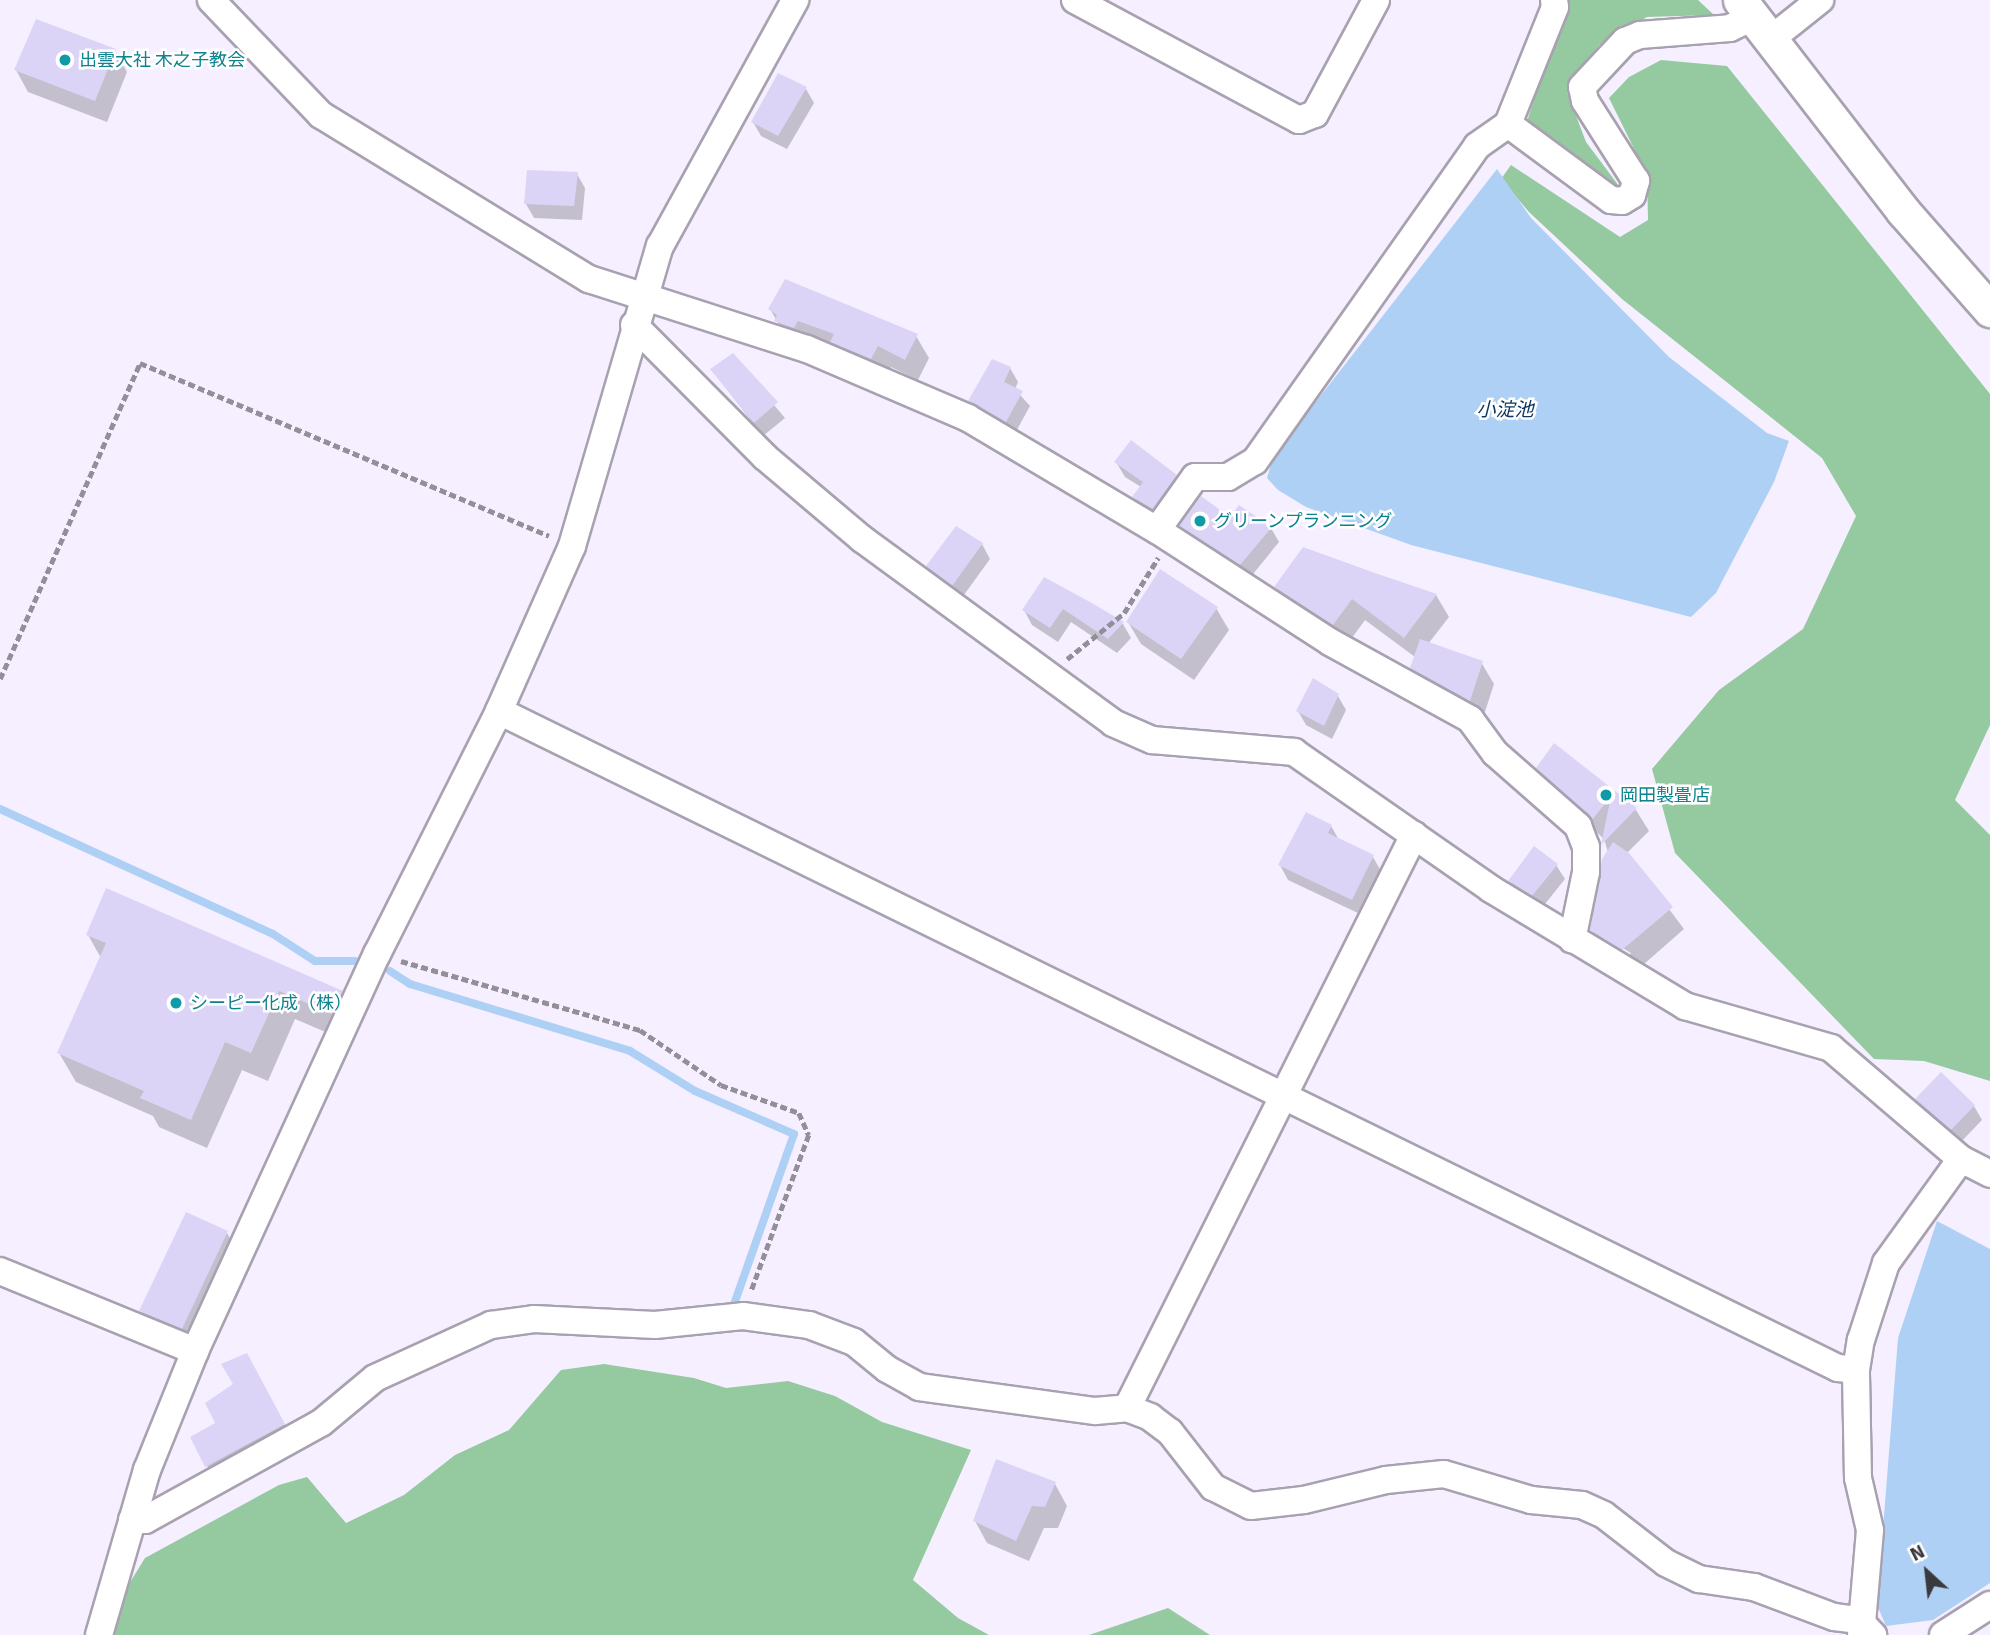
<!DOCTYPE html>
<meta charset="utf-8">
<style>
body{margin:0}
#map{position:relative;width:1990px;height:1635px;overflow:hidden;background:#f6efff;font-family:Signika,"Noto Sans JP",sans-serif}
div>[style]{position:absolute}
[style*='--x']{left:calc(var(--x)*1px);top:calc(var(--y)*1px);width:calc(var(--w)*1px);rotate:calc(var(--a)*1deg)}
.forest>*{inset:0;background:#95caa1}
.water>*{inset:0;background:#aed0f5}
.shadow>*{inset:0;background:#0003}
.stream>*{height:8px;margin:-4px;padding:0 4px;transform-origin:4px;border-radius:4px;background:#aed0f5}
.building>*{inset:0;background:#dcd4f7}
.path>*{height:4.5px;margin-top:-2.25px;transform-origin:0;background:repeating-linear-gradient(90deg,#938f99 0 7px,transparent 0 10.5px)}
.roads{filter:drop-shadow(2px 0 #a8a1b0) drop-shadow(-2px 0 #a8a1b0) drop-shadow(0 2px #a8a1b0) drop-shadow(0 -2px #a8a1b0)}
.minor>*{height:26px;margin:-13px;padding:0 13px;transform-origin:13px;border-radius:13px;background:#fff}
.tertiary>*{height:33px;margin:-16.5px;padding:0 16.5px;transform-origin:16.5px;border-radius:16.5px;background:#fff}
.dots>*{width:19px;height:19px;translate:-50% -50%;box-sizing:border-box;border:4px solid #fff;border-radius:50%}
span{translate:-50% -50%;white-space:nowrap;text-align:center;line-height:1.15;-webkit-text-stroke:5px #fff;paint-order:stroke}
.culture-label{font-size:18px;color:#0d838f}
.left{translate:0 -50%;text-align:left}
.water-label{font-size:19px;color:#0c3862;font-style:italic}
.north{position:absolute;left:1892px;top:1537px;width:70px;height:70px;-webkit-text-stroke:5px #fff;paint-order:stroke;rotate:333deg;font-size:19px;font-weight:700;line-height:28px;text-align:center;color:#3b383e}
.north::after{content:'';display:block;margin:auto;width:24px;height:32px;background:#3b383e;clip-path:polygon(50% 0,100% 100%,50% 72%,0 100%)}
</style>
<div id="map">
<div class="forest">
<i style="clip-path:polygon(1567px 0,1698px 0,1714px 15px,1647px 17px,1599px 45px,1567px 92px,1586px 142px,1619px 186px,1608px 186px,1527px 121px)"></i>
<i style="clip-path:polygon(1661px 60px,1727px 66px,1990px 394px,1990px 725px,1955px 800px,1990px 835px,1990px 1081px,1924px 1061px,1874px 1059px,1675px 853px,1652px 769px,1719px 690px,1803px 629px,1856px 516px,1822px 458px,1622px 299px,1529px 212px,1501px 179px,1511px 165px,1620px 237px,1648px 220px,1647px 175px,1609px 98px,1629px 77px)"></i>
<i style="clip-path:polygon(604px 1364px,694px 1378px,726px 1388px,788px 1381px,835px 1396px,882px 1422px,971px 1450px,913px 1580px,958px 1618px,989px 1635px,114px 1635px,124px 1592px,145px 1558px,279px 1485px,307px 1477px,346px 1523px,404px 1495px,455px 1455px,509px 1430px,561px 1370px)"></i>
<i style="clip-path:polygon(1168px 1608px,1210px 1635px,1089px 1635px)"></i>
</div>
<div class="water">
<i style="clip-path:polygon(1497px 169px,1531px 218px,1669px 357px,1767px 433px,1789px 441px,1774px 482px,1716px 593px,1691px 617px,1411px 545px,1306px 507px,1278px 490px,1267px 478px,1273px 457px)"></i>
<i style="clip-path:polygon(1937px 1221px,1990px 1249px,1990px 1583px,1933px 1620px,1886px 1626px,1877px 1605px,1898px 1338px)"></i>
</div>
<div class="shadow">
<i style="clip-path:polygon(115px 50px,127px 72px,107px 122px,28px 92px,16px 70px)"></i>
<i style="clip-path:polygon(806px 89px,814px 103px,787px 149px,761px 136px,753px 122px)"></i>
<i style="clip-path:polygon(577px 174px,585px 188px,582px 220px,534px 218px,526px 204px)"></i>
<i style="clip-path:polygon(770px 309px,916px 336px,929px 358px,918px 380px,891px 367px,884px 380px,789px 342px)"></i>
<i style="clip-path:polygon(732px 355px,785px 418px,763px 436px,712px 370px)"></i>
<i style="clip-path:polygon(1010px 368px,1018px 382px,1015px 389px,1030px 406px,1014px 435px,978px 415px,970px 401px)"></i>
<i style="clip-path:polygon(1116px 462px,1175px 477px,1184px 491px,1161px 522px,1142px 511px,1134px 497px,1141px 487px,1125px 477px)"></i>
<i style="clip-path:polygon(1230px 520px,1271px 528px,1279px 542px,1249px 579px,1190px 540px,1182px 526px)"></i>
<i style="clip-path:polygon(982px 544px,990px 559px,961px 599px,936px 581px,928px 566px)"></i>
<i style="clip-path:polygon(1304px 549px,1436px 595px,1449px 617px,1428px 644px,1481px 662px,1494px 684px,1482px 721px,1424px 690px,1411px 668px,1415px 657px,1365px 620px,1346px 646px,1289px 609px,1277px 587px)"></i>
<i style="clip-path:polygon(1045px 579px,1123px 624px,1131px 638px,1117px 653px,1071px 622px,1058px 642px,1032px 625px,1024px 610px)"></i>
<i style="clip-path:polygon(1216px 608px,1229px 630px,1194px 680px,1141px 644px,1128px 622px)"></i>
<i style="clip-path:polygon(1338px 696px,1346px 710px,1332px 739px,1306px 725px,1298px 711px)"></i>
<i style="clip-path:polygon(evenodd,1555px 746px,1636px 810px,1649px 831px,1627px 853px,1684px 929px,1636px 971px,1605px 952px,1592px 930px,1608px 852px,1604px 839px,1551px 790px,1538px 768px,1555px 746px,1604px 937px,1631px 953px,1629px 956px,1604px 941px,1604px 937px)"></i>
<i style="clip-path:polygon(1331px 826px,1339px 840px,1373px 857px,1381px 871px,1360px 914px,1288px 880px,1280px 865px)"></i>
<i style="clip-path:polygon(1556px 865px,1565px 879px,1541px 909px,1518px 895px,1510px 881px)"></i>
<i style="clip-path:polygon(88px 935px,342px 992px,358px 1021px,349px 1042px,295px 1019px,268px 1081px,242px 1070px,207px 1148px,159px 1127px,153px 1116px,76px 1082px,59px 1053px,101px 958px)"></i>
<i style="clip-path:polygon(1917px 1099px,1974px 1106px,1982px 1120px,1960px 1143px,1925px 1113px)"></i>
<i style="clip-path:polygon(227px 1233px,239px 1254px,194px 1349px,154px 1333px,141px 1311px)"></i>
<i style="clip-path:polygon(259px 1377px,296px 1446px,219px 1488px,207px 1466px,218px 1424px)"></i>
<i style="clip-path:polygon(1055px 1484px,1067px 1506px,1058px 1528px,1044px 1528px,1029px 1561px,987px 1543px,975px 1521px)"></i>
</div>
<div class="stream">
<i style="--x:0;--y:809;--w:300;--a:24.6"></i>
<i style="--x:273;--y:934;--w:50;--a:32.7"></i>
<i style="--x:315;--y:961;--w:40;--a:0"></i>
<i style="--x:390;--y:971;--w:24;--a:33"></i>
<i style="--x:410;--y:984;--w:230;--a:16.9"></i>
<i style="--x:630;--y:1051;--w:76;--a:31.6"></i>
<i style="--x:695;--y:1091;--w:108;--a:23.5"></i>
<i style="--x:794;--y:1134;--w:178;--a:109.4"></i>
</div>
<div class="building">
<i style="clip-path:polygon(36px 19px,116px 49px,95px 101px,14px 70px)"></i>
<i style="clip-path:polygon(778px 73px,807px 87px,778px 136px,751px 122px)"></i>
<i style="clip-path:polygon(527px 170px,578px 172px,574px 206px,524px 204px)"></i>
<i style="clip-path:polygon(785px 279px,918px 334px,905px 360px,878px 346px,871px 359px,830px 342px,834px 334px,798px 321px,794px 328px,774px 321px,777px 315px,768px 309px)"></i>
<i style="clip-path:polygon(733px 353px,778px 402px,754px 423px,710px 369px)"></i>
<i style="clip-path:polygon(992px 359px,1011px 367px,1004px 382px,1023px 391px,1006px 422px,968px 401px)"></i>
<i style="clip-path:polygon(1131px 440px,1177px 475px,1153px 509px,1132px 497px,1143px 482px,1114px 462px)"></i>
<i style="clip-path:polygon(1201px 496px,1230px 517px,1239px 505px,1272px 527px,1240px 565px,1179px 526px)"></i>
<i style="clip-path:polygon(956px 526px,983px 543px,952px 586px,926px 566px)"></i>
<i style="clip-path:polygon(1303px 547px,1375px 573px,1437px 594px,1404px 638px,1352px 599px,1333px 625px,1274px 587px)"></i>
<i style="clip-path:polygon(1160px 569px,1218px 607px,1181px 659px,1126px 622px)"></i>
<i style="clip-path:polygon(1044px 577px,1090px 602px,1124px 622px,1108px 639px,1063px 609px,1050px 628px,1022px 610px)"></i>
<i style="clip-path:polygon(1420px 639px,1483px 661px,1470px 701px,1410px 668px)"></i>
<i style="clip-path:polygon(1313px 678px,1339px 694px,1324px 726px,1296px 711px)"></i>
<i style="clip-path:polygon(1554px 743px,1637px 808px,1601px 845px,1611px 796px,1592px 820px,1536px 768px)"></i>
<i style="clip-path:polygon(1306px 812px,1332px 825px,1328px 833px,1374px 855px,1352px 900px,1278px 865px)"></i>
<i style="clip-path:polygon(1613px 842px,1629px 853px,1673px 907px,1622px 950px,1590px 930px,1602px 859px)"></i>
<i style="clip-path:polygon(1534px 846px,1558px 864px,1532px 896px,1508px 881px)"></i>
<i style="clip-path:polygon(106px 888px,343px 991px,332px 1014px,279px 991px,251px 1053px,225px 1042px,191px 1120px,140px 1098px,144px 1091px,57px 1053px,106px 943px,86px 935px)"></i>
<i style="clip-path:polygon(1941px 1072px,1975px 1105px,1951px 1130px,1915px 1099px)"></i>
<i style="clip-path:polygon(186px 1212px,228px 1231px,182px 1329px,139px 1311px)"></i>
<i style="clip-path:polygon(247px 1353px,285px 1424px,205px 1467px,190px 1437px,215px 1423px,205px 1403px,233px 1384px,221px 1364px)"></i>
<i style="clip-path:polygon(996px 1459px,1056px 1482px,1045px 1507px,1032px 1506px,1016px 1541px,973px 1521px)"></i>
</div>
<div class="path">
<i style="--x:1067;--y:659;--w:73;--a:-38.9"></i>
<i style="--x:1124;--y:613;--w:65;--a:-58.3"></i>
<i style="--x:0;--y:679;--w:346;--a:-66.1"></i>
<i style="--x:140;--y:363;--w:444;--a:22.9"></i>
<i style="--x:401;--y:961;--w:249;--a:16.1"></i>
<i style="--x:640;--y:1030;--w:98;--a:34.2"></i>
<i style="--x:721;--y:1085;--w:83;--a:19.7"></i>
<i style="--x:799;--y:1113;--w:24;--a:66"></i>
<i style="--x:809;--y:1135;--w:167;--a:110.3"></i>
</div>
<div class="roads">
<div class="minor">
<i style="--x:211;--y:0;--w:159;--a:46.3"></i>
<i style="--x:321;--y:115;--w:314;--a:31.5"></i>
<i style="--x:589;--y:279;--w:229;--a:17.8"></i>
<i style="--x:807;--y:349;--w:175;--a:23.2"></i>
<i style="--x:968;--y:418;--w:220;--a:30.7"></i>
<i style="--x:1157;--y:530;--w:206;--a:32.9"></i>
<i style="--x:1330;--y:642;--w:160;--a:28.8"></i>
<i style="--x:1470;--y:719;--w:42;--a:53.7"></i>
<i style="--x:1495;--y:753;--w:111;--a:41.3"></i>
<i style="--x:1578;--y:826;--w:22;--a:69"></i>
<i style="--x:1586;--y:847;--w:25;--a:90"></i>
<i style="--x:1586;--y:872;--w:69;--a:101.6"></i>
<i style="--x:1075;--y:0;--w:254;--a:28.2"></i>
<i style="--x:1299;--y:120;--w:17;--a:-21"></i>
<i style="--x:1315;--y:114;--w:129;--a:-61.8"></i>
<i style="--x:1771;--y:39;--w:63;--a:-38.5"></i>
<i style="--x:1508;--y:124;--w:128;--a:36.4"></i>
<i style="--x:1611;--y:200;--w:11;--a:5"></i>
<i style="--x:1622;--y:201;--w:12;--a:-31"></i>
<i style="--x:1632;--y:195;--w:15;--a:-74"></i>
<i style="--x:1636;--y:181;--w:95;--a:-122.5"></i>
<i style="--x:1585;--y:101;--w:14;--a:-102"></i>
<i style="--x:1582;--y:87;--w:63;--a:-46.9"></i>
<i style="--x:1625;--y:41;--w:16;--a:-22"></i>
<i style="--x:1640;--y:35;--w:90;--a:-4.4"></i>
<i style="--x:1730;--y:28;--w:25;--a:-26"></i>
<i style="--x:634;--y:325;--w:186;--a:45.2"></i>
<i style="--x:765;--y:457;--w:127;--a:40.2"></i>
<i style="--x:862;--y:539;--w:311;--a:36.2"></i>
<i style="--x:1113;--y:723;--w:43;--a:23.6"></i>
<i style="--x:1152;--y:740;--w:143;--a:4.8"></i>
<i style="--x:1294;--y:752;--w:240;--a:34.8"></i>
<i style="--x:1491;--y:889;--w:227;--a:31.1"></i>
<i style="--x:1685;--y:1006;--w:152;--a:16"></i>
<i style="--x:1831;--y:1048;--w:171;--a:40.5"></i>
<i style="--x:1961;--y:1159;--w:33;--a:27"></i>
<i style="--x:1157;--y:530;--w:65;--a:-54.4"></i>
<i style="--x:1195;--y:477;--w:33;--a:0"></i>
<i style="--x:1228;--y:477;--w:31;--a:-31"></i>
<i style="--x:1255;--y:461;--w:385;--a:-54.8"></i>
<i style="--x:1477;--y:146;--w:38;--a:-35"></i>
<i style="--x:1508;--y:124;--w:126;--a:-68.1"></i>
<i style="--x:1555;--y:7;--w:7;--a:-98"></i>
<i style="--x:499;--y:711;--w:1491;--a:26.14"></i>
<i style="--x:1838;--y:1368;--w:18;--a:6"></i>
<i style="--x:0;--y:1271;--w:211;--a:22.3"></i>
<i style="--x:1127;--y:1408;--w:641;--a:-63.39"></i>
<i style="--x:132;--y:1520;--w:13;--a:0"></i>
<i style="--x:145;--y:1520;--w:201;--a:-28.9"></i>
<i style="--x:321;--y:1423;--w:70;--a:-39.8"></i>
<i style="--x:375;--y:1378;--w:128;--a:-24.6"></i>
<i style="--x:491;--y:1325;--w:43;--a:-7.9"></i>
<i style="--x:534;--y:1319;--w:121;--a:2.8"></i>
<i style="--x:655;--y:1325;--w:88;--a:-5.8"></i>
<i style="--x:743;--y:1316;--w:67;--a:7.8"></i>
<i style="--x:809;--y:1325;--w:48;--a:20.7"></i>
<i style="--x:854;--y:1342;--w:43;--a:39.3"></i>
<i style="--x:887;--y:1369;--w:37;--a:29"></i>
<i style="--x:919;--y:1387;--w:178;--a:7.8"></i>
<i style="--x:1095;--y:1411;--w:32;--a:-5"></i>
<i style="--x:1127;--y:1408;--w:25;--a:21"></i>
<i style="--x:1150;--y:1417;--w:25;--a:37"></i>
<i style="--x:1170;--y:1432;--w:70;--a:52"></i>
<i style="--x:1213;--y:1487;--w:42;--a:26.6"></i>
<i style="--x:1251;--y:1506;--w:53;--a:-6.5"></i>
<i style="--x:1304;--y:1500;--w:84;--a:-13.7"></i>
<i style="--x:1386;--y:1480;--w:58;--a:-5.9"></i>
<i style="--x:1444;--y:1474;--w:91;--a:16.6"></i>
<i style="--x:1531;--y:1500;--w:51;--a:5.6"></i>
<i style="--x:1582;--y:1505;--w:24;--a:24"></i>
<i style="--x:1604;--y:1515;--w:78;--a:37.7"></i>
<i style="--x:1666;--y:1563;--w:37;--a:26"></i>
<i style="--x:1699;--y:1579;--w:56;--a:8.3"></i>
<i style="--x:1754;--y:1587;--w:85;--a:20.6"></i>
<i style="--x:1834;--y:1617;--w:25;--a:7"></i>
<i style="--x:1859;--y:1620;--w:21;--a:47"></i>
<i style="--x:99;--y:1635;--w:172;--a:-73.8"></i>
<i style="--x:147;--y:1470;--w:128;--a:-68"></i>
<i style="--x:195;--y:1351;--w:437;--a:-65.4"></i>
<i style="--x:377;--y:954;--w:272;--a:-63.3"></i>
<i style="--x:499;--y:711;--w:180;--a:-66.1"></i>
<i style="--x:572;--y:546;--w:313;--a:-73.7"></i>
<i style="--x:660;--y:246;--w:281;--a:-61.2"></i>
<i style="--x:1861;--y:1635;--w:105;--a:-85.1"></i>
<i style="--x:1870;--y:1530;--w:53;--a:-103"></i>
<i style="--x:1858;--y:1478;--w:108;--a:-91.1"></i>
<i style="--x:1856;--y:1370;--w:30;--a:-81"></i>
<i style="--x:1861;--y:1340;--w:81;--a:-72"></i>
<i style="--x:1886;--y:1263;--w:128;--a:-54.2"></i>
<i style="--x:1943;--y:1635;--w:56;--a:-32.6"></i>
</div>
<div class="tertiary">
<i style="--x:1740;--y:0;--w:267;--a:52.3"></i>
<i style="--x:1903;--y:211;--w:132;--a:48.7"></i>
</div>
</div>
<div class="dots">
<i style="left:65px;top:60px;background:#0f9aa8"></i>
<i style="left:1200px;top:521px;background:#0f9aa8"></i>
<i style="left:1606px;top:795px;background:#0f9aa8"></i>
<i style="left:176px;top:1003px;background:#0f9aa8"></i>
</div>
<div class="culture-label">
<span class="left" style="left:79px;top:60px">出雲大社 木之子教会</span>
<span class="left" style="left:1214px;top:521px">グリーンプランニング</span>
<span class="left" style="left:1620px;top:795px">岡田製畳店</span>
<span class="left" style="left:190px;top:1003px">シーピー化成（株）</span>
</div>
<div class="water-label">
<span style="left:1505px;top:411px">小淀池</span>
</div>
<div class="north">N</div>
</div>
